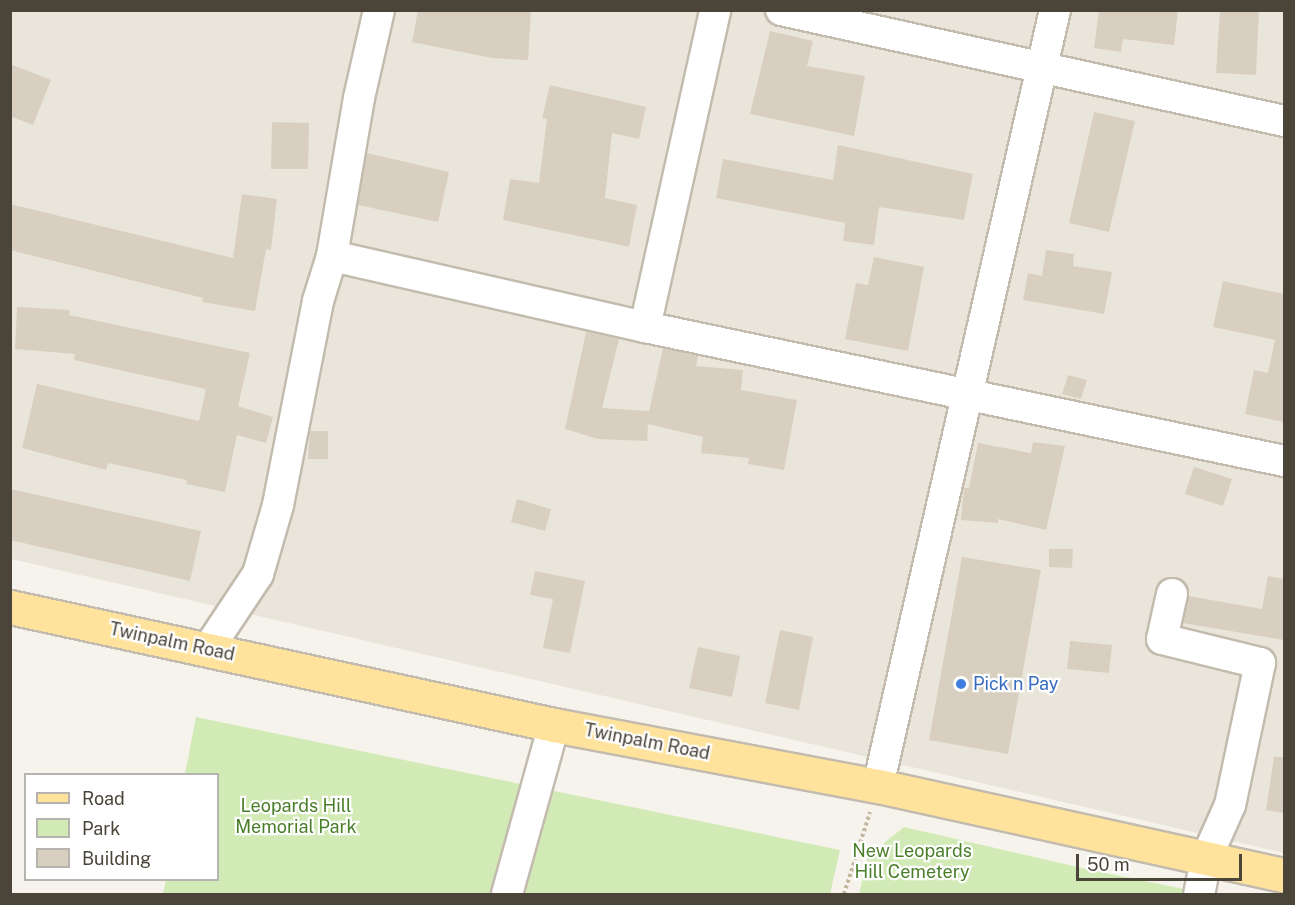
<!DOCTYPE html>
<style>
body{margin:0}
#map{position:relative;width:1295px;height:905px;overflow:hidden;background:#f6f3ec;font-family:"Public Sans",sans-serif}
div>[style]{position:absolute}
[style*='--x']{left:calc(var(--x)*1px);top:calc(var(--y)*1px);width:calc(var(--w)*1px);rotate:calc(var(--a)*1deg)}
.residential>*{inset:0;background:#eae5da}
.green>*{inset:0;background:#d2eab5}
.building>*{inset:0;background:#d8cfc1}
.path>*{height:4px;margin-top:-2px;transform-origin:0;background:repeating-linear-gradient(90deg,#c4b79f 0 3px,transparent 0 6px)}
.roads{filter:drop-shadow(2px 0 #c2bbae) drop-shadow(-2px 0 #c2bbae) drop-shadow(0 2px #c2bbae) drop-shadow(0 -2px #c2bbae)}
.minor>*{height:30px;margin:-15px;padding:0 15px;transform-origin:15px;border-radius:15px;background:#fff}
.major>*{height:33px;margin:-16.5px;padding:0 16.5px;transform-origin:16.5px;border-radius:16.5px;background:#ffe39c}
.dots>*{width:16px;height:16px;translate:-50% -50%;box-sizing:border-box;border:3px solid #fff;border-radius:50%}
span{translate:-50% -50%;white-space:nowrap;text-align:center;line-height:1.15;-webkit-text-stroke:4.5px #fff;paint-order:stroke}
.street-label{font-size:18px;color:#4b4439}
.shop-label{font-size:18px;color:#366cbe}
.left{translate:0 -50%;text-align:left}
.park-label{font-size:18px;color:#4a7f2a}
.frame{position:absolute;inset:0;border:12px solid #4b4439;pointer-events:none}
.legend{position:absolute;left:24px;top:773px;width:195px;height:108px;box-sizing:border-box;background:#fff;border:2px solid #b7b4b0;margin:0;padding:8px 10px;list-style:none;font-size:18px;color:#4b4439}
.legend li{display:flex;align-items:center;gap:12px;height:30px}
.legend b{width:30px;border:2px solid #b7b4b0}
.scale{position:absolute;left:1076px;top:854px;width:166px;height:27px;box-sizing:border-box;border:3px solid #4b4439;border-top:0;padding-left:8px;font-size:18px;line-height:21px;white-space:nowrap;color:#4b4439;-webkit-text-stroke:4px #fff;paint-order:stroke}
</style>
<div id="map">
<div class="residential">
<i style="clip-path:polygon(11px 11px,1284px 11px,1284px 853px,11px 559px)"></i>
</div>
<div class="green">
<i style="clip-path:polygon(196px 717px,840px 850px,830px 894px,163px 894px,166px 880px,218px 880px,218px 774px,185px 774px)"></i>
<i style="clip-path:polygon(904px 827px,1086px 869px,1208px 894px,859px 894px,868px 856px)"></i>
</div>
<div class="building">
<i style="clip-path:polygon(418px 10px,531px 10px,528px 60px,492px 58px,412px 42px)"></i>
<i style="clip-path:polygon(1099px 10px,1178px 10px,1174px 45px,1123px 39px,1121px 52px,1094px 48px)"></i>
<i style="clip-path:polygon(1220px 10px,1259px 10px,1256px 75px,1216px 73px)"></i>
<i style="clip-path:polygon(770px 31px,813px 41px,807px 66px,865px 76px,854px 136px,750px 114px)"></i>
<i style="clip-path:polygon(10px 64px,51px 80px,33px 125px,10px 116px)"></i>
<i style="clip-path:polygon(550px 85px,646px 107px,639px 139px,612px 133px,605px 198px,637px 205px,629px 247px,503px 220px,510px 179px,539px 183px,547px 119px,542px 118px)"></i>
<i style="clip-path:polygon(1094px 112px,1135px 121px,1109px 232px,1069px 223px)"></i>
<i style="clip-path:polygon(272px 122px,309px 123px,308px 169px,271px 169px)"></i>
<i style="clip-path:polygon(838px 145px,973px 174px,964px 220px,879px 207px,874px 245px,843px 241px,845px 223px,716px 198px,723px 159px,833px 180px)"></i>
<i style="clip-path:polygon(367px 153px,449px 172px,438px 222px,358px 205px)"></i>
<i style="clip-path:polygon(242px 194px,277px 199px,271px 250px,266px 249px,255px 311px,202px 302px,203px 298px,10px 250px,10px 204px,233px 258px)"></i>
<i style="clip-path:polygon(1046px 250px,1074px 254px,1073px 266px,1112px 272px,1104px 314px,1023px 300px,1028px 273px,1042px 276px)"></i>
<i style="clip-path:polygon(874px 257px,924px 267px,908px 351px,845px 339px,856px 283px,868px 285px)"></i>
<i style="clip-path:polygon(1223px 281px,1284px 294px,1284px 422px,1245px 414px,1254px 370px,1268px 373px,1275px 340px,1213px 327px)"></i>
<i style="clip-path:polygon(17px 307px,70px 310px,69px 315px,250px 353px,238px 406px,273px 417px,266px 443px,237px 435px,225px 492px,186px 484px,187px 480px,108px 463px,106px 470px,22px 448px,37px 384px,199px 421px,206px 389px,74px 360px,75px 354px,15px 349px)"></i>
<i style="clip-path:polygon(586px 332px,619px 339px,602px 408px,649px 411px,648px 416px,663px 348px,698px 356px,696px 366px,743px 370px,741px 390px,797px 400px,784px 470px,748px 464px,749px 458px,701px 453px,703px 437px,648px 424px,647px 441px,598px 439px,565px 429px)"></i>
<i style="clip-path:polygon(1068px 375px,1087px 380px,1081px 399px,1062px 394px)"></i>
<i style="clip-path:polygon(310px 431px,328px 431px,328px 459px,308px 459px)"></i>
<i style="clip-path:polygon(1033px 442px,1065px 446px,1046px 530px,998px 519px,998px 523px,961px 520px,964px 488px,969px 488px,978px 443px,1031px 453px)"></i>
<i style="clip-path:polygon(1194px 467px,1232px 479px,1223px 506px,1185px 494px)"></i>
<i style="clip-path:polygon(10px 489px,201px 531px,190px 581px,10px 540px)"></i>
<i style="clip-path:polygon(517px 499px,551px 509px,545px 531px,511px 522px)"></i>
<i style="clip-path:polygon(1049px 549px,1073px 549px,1072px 568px,1049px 567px)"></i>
<i style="clip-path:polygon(962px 557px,1041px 570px,1008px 754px,929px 740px)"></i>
<i style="clip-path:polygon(535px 571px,585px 581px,570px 653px,543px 648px,553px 599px,530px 595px)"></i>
<i style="clip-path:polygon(1268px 576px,1284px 579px,1284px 640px,1183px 623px,1189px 596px,1262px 609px)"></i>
<i style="clip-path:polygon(780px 630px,813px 637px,799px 710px,765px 703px)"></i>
<i style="clip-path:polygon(1070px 641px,1112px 645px,1109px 673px,1067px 669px)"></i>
<i style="clip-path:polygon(698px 647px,740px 656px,732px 697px,689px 688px)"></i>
<i style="clip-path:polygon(1274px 757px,1284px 757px,1284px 813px,1266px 810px)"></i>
</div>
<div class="path">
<i style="--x:844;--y:894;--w:86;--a:-72.4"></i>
</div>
<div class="roads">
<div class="minor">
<i style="--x:781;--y:10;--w:515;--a:12.44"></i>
<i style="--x:332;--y:256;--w:160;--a:-80.3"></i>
<i style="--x:359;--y:98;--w:90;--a:-77.2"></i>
<i style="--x:645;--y:327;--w:325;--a:-77.5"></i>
<i style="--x:1172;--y:594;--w:46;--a:102.5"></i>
<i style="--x:1162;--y:639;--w:101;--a:13.8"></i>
<i style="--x:1260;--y:663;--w:145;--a:101.9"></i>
<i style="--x:1230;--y:805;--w:59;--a:114"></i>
<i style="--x:1206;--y:859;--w:36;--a:101"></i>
<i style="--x:208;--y:649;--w:90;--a:-56.3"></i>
<i style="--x:258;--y:574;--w:72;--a:-73.8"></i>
<i style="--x:278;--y:505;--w:208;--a:-78.9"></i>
<i style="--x:318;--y:301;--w:47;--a:-72.7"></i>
<i style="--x:332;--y:256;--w:321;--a:12.8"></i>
<i style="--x:645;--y:327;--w:653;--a:11.84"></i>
<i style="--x:878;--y:786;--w:796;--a:-77.15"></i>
<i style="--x:507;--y:894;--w:175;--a:-74.5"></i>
</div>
<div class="major">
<i style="--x:10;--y:607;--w:557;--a:12.24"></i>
<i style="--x:554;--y:725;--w:330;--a:10.7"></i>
<i style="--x:878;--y:786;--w:416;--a:12.4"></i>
</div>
</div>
<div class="dots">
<i style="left:961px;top:684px;background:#3f7fe0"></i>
</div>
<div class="street-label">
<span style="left:172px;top:642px;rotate:12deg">Twinpalm Road</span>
<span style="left:647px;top:742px;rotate:11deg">Twinpalm Road</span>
</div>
<div class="shop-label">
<span class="left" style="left:973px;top:684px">Pick n Pay</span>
</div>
<div class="park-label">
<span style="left:296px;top:817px">Leopards Hill<br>Memorial Park</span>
<span style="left:912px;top:862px">New Leopards<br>Hill Cemetery</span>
</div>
<div class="frame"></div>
<ul class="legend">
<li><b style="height:8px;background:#ffe39c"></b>Road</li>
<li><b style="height:16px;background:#d2eab5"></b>Park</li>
<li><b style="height:16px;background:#d8cfc1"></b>Building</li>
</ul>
<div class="scale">50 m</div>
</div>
